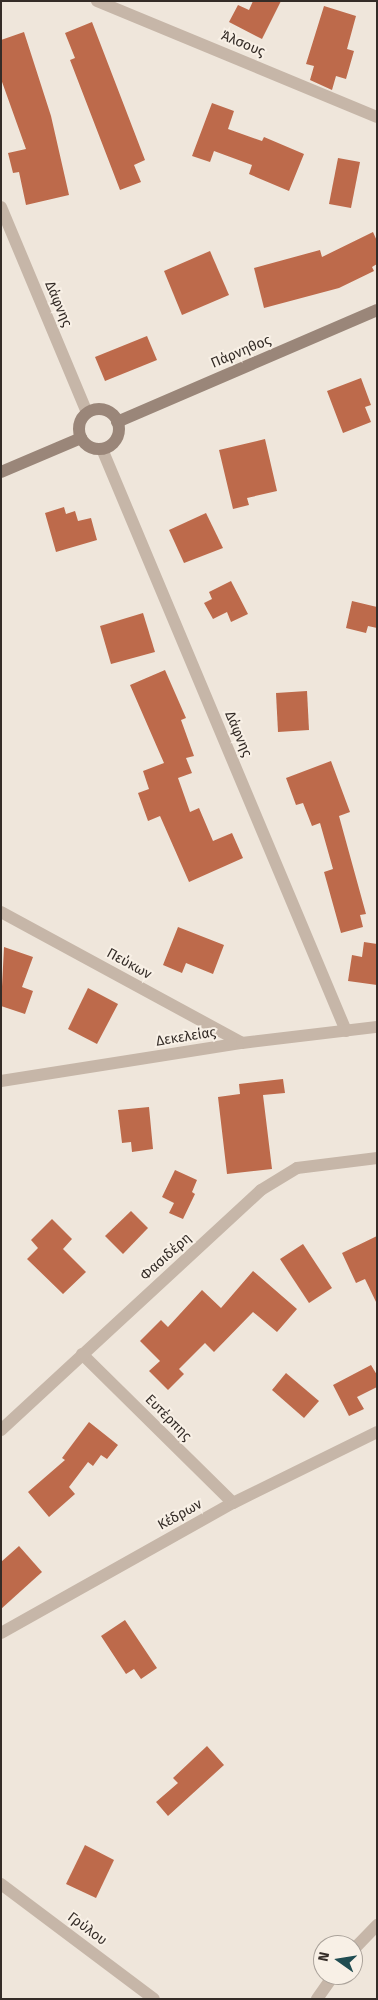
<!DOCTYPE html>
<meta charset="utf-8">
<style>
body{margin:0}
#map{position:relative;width:378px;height:2000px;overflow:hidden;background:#efe6db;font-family:"Fira Sans",sans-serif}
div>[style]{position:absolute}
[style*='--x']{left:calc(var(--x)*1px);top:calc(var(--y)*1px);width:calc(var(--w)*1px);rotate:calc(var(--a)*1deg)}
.building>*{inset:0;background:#bd6a4b}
.street>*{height:12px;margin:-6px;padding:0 6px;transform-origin:6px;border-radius:6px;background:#c6b6a8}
.secondary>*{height:12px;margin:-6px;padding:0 6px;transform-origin:6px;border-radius:6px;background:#9a8679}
.secondary>.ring{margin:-6px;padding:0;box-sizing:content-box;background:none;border:12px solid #9a8679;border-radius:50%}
span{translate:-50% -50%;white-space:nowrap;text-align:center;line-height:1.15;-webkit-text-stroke:4px #f8f0e6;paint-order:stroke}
.street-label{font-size:14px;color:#342c27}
.frame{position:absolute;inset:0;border:2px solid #342c27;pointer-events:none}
.north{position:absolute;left:313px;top:1935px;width:50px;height:50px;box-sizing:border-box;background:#f8f0e6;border:1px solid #aaa29a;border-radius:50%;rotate:283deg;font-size:14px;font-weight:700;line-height:20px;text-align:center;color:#342c27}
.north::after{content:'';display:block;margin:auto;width:18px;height:22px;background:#204d52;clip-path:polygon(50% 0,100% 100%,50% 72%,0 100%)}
</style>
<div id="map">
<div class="building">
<i style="clip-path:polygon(253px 1px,281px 1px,262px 39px,229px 22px,238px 5px,249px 10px)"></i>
<i style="clip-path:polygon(324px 6px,356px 16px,347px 49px,354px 51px,346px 79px,336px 76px,332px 90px,310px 80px,314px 66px,306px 64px)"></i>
<i style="clip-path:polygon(92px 22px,145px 160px,134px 165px,141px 182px,120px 190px,70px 60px,75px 58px,65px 33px)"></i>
<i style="clip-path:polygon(24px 32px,51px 116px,69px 195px,26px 205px,19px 172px,13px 173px,8px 153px,26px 149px,1px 79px,1px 40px)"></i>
<i style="clip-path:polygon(212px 103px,234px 111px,228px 129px,262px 141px,264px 137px,304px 154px,289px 191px,249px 174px,252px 165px,214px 151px,210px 162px,192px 156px)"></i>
<i style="clip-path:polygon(338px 158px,360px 162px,351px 208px,329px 204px)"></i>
<i style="clip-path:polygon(373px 232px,377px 241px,377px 264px,372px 267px,374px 271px,339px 288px,264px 308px,254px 268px,320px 250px,322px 257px)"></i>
<i style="clip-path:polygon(210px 251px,229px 295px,182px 315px,164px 271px)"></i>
<i style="clip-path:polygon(147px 336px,157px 360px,105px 381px,95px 357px)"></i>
<i style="clip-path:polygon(361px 378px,371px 405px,365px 407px,371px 422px,343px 433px,327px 391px)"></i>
<i style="clip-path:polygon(265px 439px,277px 491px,247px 498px,249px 505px,233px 509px,219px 450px)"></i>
<i style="clip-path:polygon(64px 507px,66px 514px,75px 511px,78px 521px,91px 518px,97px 540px,56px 552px,45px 513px)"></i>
<i style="clip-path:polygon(206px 513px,223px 548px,184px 563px,169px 530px)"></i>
<i style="clip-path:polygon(231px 581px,248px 614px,231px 622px,227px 612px,213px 619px,204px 603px,212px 599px,209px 592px)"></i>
<i style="clip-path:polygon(352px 601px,377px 607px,377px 628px,368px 626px,366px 633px,346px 628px)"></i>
<i style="clip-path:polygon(143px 613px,155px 652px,111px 664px,100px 626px)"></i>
<i style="clip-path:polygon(165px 670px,186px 718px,181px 720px,194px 756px,186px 758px,192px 773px,178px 778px,190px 812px,199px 808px,213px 841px,232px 833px,243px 858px,189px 882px,160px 816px,148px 821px,138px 793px,149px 789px,143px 771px,164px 763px,130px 685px)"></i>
<i style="clip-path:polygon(307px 691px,309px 730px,278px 732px,276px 693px)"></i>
<i style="clip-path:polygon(331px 761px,350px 812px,339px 816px,366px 914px,360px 915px,363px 927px,341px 933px,324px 872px,333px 869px,320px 823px,312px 826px,303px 803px,296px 805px,286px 778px)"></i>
<i style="clip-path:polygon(178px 927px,224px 945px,213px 974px,186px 963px,182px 973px,163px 965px)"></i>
<i style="clip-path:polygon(364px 942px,377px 944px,377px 985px,348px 981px,352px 955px,362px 957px)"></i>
<i style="clip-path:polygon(4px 947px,33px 957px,22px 987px,33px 991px,25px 1014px,1px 1006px)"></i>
<i style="clip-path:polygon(88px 988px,118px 1004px,97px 1044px,68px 1029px)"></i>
<i style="clip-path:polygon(283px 1079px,285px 1093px,263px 1095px,272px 1169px,227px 1174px,218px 1097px,240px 1094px,239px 1084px)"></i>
<i style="clip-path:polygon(149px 1107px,153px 1149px,132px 1152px,131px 1142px,122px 1143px,118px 1110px)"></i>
<i style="clip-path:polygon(175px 1170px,197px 1180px,192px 1192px,195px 1194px,183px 1219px,169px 1213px,174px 1203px,162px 1197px)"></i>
<i style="clip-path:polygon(131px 1211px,148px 1228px,123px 1254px,105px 1236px)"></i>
<i style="clip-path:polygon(52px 1219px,72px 1239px,63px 1249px,86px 1272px,63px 1294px,27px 1259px,38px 1248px,31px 1240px)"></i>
<i style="clip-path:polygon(377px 1236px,377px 1304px,365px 1279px,356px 1283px,342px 1253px)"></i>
<i style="clip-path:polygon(303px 1244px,332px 1288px,309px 1303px,280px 1259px)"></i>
<i style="clip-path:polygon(253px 1271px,297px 1309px,277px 1332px,253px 1312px,214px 1352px,205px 1343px,179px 1369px,184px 1374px,168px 1390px,149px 1371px,160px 1361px,140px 1341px,161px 1320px,168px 1327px,202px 1290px,221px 1308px)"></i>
<i style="clip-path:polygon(371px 1365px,377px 1375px,377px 1387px,357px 1397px,364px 1409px,349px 1416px,333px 1385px)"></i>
<i style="clip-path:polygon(286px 1373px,319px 1401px,304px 1418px,272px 1390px)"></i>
<i style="clip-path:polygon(89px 1422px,118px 1445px,107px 1459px,101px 1455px,93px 1466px,88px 1462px,69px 1487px,75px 1494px,49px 1517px,28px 1492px,65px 1460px,62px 1458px)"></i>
<i style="clip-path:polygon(19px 1546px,42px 1572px,1px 1609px,1px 1562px)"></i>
<i style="clip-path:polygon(125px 1620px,157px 1668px,141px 1679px,134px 1669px,126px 1674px,101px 1636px)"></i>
<i style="clip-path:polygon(207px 1746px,224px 1765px,168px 1816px,156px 1802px,178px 1783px,173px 1778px)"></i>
<i style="clip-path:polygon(85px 1845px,114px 1860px,96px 1898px,66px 1884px)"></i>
</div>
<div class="street">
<i style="--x:97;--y:1;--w:303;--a:22.5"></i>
<i style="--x:1;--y:207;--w:223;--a:67.3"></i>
<i style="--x:102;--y:449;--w:631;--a:67.25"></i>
<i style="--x:1;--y:912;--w:274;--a:28.5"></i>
<i style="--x:1;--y:1081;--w:244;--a:-9"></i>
<i style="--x:242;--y:1043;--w:136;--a:-6.8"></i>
<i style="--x:82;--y:1354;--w:212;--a:44.6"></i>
<i style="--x:1;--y:1430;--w:354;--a:-42.7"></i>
<i style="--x:261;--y:1190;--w:42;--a:-31.4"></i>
<i style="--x:297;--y:1168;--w:81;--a:-7.1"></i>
<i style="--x:1;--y:1633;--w:266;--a:-29.3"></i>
<i style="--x:233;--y:1503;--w:161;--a:-26.2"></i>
<i style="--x:1;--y:1884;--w:191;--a:36.9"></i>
<i style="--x:353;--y:1950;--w:35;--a:-46"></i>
<i style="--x:317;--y:1999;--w:29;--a:-55"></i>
</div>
<div class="secondary">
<i class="ring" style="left:79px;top:409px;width:28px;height:28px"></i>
<i style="--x:117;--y:422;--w:283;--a:-23.3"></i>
<i style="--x:1;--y:472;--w:87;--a:-23"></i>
</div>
<div class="street-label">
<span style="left:243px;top:44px;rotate:23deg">Άλσους</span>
<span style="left:58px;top:304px;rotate:67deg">Δάφνης</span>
<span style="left:241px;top:352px;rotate:-23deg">Πάρνηθος</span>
<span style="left:238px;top:734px;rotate:67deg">Δάφνης</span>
<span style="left:129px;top:964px;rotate:29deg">Πεύκων</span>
<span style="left:186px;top:1037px;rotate:-9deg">Δεκελείας</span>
<span style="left:166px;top:1257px;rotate:-42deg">Φασιδέρη</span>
<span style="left:168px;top:1418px;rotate:45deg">Ευτέρπης</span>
<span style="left:180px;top:1515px;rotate:-29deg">Κέδρων</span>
<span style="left:87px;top:1929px;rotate:37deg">Γρύλου</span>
</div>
<div class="frame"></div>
<div class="north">N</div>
</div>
